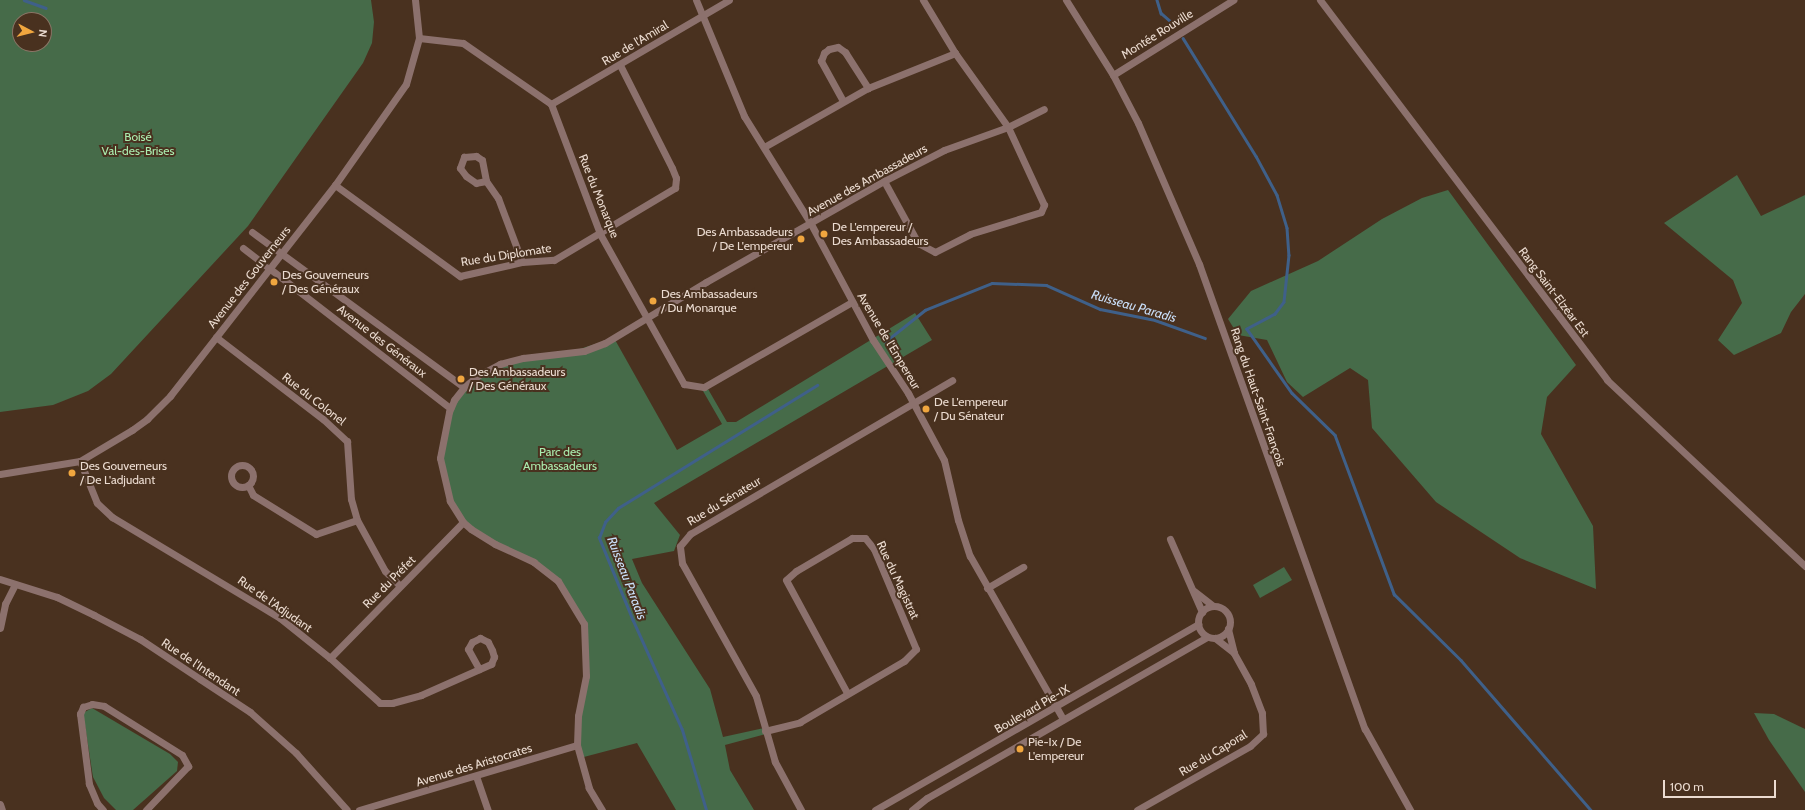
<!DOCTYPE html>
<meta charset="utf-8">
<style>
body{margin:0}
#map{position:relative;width:1805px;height:810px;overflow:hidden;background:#49311f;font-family:Cabin,sans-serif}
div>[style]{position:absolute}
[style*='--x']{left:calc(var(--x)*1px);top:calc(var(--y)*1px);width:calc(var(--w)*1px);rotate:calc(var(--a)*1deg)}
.green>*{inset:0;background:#466b49}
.stream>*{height:2.5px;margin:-1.25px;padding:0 1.25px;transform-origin:1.25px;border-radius:1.25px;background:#3f6089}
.minor>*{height:7px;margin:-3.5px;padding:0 3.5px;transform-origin:3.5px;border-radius:3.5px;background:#8c716d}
.minor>.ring{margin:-3.5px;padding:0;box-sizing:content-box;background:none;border:7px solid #8c716d;border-radius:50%}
.dots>*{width:11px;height:11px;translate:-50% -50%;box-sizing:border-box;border:2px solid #49311f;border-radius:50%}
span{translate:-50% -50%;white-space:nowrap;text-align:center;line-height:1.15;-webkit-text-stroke:4px #49311f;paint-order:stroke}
.street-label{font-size:12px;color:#ebdbd0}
.park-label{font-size:12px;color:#abedaf}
.poi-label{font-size:12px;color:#ebdbd0}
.left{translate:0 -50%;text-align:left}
.right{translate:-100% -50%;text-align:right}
.water-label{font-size:13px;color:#c9def8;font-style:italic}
.north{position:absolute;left:12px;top:12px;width:40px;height:40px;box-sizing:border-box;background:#49311f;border:1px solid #8a7566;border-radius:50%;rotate:97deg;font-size:11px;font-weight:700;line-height:16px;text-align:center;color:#ebdbd0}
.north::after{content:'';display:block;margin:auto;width:14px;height:18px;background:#f0a63f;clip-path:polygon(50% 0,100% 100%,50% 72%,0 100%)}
.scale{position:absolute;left:1663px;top:780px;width:113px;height:18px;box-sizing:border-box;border:2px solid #ebdbd0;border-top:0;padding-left:5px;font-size:12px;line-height:14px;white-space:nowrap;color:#ebdbd0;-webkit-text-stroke:3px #49311f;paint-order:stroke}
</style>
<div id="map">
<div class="green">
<i style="clip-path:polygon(evenodd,0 0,371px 0,374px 22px,372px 43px,363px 63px,248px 226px,111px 374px,88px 391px,53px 405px,0 412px,0 0,20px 20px,44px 20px,44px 44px,20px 44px,20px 20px)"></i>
<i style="clip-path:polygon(1737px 175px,1761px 216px,1805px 195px,1805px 294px,1791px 312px,1781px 333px,1734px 355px,1718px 340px,1742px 303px,1733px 280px,1664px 223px)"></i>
<i style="clip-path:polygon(1448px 190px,1576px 365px,1547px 397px,1541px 434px,1593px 526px,1596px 589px,1520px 558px,1436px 502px,1372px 428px,1368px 380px,1350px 368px,1303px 397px,1287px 382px,1267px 340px,1238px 335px,1228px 319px,1251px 291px,1318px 261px,1382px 219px,1422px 198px)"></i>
<i style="clip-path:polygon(915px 313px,932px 340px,654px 503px,680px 535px,674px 551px,632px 559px,642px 583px,710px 689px,723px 737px,764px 728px,766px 734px,725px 745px,730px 770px,754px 810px,676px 810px,637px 743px,580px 758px,577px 745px,586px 676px,584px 625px,558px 581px,532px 561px,471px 529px,450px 501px,440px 458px,447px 419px,464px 387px,500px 364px,564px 354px,614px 338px,677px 450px,722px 424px,703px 391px,708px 389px,727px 422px,736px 422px)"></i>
<i style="clip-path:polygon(1284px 567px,1292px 580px,1260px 598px,1253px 585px)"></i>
<i style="clip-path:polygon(92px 708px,170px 754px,178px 762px,177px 771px,133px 810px,116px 810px,104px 798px,93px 777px,83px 713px)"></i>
<i style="clip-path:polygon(1754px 713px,1774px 714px,1805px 729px,1805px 792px,1769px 740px)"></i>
</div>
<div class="stream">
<i style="--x:24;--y:0;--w:23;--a:20"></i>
<i style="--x:1157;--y:0;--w:14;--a:73"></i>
<i style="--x:1161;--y:13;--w:20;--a:41"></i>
<i style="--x:1183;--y:38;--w:139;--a:58.3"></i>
<i style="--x:1256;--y:156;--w:44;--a:61.7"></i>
<i style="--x:1277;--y:195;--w:34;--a:73"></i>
<i style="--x:1287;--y:228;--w:27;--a:86"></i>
<i style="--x:1289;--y:255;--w:47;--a:96.1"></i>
<i style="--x:1284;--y:302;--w:15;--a:127"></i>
<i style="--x:1275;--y:314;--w:32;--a:152"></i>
<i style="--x:1247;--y:329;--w:78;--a:54.9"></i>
<i style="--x:1292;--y:393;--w:60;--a:44.3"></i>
<i style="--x:1335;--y:435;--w:170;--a:69.6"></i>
<i style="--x:1394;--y:594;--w:94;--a:44.6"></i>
<i style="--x:1461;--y:660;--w:198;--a:49.1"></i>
<i style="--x:885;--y:342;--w:51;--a:-38.7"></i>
<i style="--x:925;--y:310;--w:72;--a:-21.9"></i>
<i style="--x:992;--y:283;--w:54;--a:2.1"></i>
<i style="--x:1046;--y:285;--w:59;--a:24"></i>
<i style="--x:1100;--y:309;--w:56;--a:11.3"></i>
<i style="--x:1155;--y:320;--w:53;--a:19.8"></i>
<i style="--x:706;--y:810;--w:84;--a:-106.7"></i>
<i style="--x:682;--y:730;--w:120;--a:-114.2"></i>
<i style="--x:633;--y:621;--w:90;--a:-112.3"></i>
<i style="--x:599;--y:538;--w:17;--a:-69"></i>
<i style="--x:605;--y:522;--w:19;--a:-47"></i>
<i style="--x:618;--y:508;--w:234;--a:-31.7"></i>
</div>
<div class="minor">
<i style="--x:696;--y:0;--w:126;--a:67.5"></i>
<i style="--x:744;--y:116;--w:127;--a:58.2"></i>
<i style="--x:811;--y:224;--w:132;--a:61.9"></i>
<i style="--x:873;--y:340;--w:64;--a:56.6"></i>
<i style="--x:908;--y:393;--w:76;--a:61.8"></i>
<i style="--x:944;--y:460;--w:62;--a:76.9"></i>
<i style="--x:958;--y:520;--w:38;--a:72"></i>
<i style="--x:970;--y:556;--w:188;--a:60.3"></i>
<i style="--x:1066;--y:0;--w:89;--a:57.9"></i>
<i style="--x:1113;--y:75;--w:54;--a:62.5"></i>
<i style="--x:1138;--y:123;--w:154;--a:66.6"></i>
<i style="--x:1199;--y:264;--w:494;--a:70.4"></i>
<i style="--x:1365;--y:729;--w:93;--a:60.9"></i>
<i style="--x:1320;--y:0;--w:476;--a:52.9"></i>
<i style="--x:1607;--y:380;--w:272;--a:43.2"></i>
<i style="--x:419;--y:38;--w:44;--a:6.5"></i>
<i style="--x:463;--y:43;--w:107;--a:34.7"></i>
<i style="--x:551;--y:104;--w:139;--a:69.3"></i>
<i style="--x:600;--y:234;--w:172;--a:60.8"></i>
<i style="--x:684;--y:384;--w:20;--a:9"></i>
<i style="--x:704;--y:387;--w:171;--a:-29.9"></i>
<i style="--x:1113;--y:75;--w:142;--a:-32"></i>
<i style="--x:843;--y:101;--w:46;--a:-118.8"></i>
<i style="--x:821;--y:61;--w:9;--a:-69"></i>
<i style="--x:824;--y:53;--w:6;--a:-39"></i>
<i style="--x:829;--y:49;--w:9;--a:-13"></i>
<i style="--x:838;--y:47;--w:9;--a:36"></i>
<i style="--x:845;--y:52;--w:43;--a:57.4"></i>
<i style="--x:551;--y:104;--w:206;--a:-30.3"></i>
<i style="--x:764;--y:147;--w:120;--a:-29.6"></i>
<i style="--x:868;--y:88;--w:94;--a:-21.9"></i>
<i style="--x:486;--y:181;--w:10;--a:169"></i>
<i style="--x:476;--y:183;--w:12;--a:-145"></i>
<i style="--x:466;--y:176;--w:10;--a:-127"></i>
<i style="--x:460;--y:168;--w:12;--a:-70"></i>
<i style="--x:464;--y:157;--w:12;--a:-5"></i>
<i style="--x:476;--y:156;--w:7;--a:34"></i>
<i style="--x:482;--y:160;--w:21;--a:79"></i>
<i style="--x:486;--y:181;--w:21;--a:55"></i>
<i style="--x:498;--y:198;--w:68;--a:69.4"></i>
<i style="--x:884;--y:181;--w:71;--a:61.3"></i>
<i style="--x:918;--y:243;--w:19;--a:28"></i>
<i style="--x:935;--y:252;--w:39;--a:-27"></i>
<i style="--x:970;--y:234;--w:74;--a:-17.2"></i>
<i style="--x:1041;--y:212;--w:8;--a:-67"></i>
<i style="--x:1044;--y:205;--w:86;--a:-114.8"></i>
<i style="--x:1008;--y:127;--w:91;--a:-125.6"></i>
<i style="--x:955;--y:53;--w:62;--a:-121.1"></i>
<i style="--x:335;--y:185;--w:155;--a:36.1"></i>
<i style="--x:460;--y:276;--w:64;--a:-12.7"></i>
<i style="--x:522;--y:262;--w:32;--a:-4"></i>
<i style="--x:554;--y:260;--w:141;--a:-30.8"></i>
<i style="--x:675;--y:188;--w:10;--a:-84"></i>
<i style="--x:676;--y:178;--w:11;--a:-112"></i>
<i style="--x:672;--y:168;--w:115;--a:-116.8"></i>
<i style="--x:252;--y:232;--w:263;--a:36.2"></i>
<i style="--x:243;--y:248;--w:262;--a:37.7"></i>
<i style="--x:216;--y:337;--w:135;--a:37.5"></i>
<i style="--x:323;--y:419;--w:33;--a:43"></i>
<i style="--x:347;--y:441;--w:58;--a:86.1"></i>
<i style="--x:351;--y:499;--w:22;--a:74"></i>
<i style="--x:357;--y:520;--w:58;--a:61.2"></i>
<i style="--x:385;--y:571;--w:21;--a:45"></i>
<i style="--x:80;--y:461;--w:45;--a:68"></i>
<i style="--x:97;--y:503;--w:21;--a:43"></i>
<i style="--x:112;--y:517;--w:196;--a:31"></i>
<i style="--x:280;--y:618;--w:64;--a:38.7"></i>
<i style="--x:330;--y:658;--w:67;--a:42"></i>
<i style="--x:380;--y:703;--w:12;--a:0"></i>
<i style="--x:392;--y:703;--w:30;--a:-15"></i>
<i style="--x:421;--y:695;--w:77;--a:-23.9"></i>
<i style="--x:491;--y:664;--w:8;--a:-67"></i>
<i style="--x:494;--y:657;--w:7;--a:-106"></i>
<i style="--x:492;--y:650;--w:9;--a:-117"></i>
<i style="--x:488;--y:642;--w:9;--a:-153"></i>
<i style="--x:480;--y:638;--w:9;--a:153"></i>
<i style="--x:472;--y:642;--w:8;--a:120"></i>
<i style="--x:468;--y:649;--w:23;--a:61"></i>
<i class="ring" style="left:231px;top:465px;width:15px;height:15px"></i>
<i style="--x:0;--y:474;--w:81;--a:-9.2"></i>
<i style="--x:80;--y:461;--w:61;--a:-30.8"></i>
<i style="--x:132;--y:430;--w:19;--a:-36"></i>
<i style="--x:147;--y:419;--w:33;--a:-45"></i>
<i style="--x:170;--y:396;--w:268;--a:-52"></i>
<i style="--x:335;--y:185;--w:123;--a:-54.9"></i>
<i style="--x:406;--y:84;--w:48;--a:-74.2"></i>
<i style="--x:419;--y:38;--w:38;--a:-96"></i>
<i style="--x:248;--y:485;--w:11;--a:63"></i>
<i style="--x:253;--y:495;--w:74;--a:31.8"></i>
<i style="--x:316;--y:534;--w:43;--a:-18.9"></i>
<i style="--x:1170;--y:539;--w:80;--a:66.3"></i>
<i style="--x:0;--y:579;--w:60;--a:17.5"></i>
<i style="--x:57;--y:597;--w:41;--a:25.9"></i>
<i style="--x:94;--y:615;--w:52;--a:27.6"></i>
<i style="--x:140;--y:639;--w:72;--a:33.7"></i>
<i style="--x:200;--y:679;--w:60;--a:33.4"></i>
<i style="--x:250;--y:712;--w:62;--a:41.7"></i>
<i style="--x:296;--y:753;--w:76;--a:48.2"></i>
<i style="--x:987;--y:588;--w:42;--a:-30.3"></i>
<i style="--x:1194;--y:591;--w:24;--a:38"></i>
<i class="ring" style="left:1198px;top:606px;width:25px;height:25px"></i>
<i style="--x:0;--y:628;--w:25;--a:-78"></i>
<i style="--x:5;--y:604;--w:22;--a:-63"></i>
<i style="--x:1215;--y:638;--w:24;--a:38"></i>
<i style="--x:330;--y:658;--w:190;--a:-45.6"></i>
<i style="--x:765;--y:731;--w:36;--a:-14"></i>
<i style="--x:800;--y:722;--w:121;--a:-30.4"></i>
<i style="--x:904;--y:661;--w:17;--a:-45"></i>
<i style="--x:916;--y:649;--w:108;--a:-112.8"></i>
<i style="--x:874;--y:549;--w:14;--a:-129"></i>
<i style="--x:865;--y:538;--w:13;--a:180"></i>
<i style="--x:852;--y:538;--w:65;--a:149.5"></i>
<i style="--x:796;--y:571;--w:13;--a:138"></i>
<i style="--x:786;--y:580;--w:128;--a:61.6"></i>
<i style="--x:476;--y:776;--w:36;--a:71"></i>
<i style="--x:0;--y:804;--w:6;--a:72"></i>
<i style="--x:103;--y:810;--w:9;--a:-131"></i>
<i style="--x:97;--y:803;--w:21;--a:-113"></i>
<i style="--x:89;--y:784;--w:71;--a:-97.3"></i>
<i style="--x:80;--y:714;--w:8;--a:-67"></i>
<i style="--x:83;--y:707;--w:9;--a:-18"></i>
<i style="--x:92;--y:704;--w:12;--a:9"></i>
<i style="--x:104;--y:706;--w:92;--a:32.1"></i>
<i style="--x:182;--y:755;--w:13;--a:61"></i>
<i style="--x:188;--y:766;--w:61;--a:133.7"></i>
<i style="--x:359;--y:810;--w:227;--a:-16.6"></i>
<i style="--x:602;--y:810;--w:26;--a:-121"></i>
<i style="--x:589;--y:788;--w:45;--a:-105.6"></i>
<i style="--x:577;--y:745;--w:29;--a:-88"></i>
<i style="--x:578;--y:716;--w:41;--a:-78.7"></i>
<i style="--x:586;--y:676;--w:52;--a:-92.2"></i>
<i style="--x:584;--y:624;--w:50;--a:-121.2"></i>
<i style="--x:558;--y:581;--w:31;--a:-142"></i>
<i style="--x:534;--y:562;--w:43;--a:-155.2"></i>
<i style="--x:495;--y:544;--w:28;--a:-148"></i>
<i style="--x:471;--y:529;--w:11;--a:-139"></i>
<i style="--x:463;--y:522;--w:25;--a:-122"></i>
<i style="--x:450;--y:501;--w:44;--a:-103.1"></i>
<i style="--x:440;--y:458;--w:47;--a:-78.9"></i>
<i style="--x:449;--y:412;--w:13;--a:-67"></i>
<i style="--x:454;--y:400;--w:16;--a:-52"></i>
<i style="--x:464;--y:387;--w:19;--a:-39"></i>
<i style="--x:479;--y:375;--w:24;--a:-28"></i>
<i style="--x:500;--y:364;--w:24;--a:-15"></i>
<i style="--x:523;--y:358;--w:61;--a:-6.5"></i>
<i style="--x:584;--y:351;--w:22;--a:-21"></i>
<i style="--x:605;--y:343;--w:118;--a:-31.1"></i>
<i style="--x:706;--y:282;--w:205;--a:-29.6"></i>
<i style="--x:884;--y:181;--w:68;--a:-27.3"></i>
<i style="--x:944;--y:150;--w:68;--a:-19.8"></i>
<i style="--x:1008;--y:127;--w:40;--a:-26.6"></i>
<i style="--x:801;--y:810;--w:55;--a:-118.4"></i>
<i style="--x:775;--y:762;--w:69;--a:-106.1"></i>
<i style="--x:756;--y:696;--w:152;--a:-119.1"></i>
<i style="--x:682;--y:563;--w:17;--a:-97"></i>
<i style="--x:680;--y:546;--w:16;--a:-50"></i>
<i style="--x:690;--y:534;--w:304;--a:-30.4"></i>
<i style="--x:875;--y:810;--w:373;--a:-29.9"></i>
<i style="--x:912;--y:810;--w:19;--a:-39"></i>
<i style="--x:927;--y:798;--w:323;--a:-29.9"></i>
<i style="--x:1137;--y:810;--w:130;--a:-29.5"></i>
<i style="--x:1250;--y:746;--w:18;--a:-43"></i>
<i style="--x:1263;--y:734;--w:21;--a:-93"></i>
<i style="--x:1262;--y:713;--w:31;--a:-111"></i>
<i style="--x:1251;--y:684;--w:35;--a:-119"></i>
<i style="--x:1234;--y:653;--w:25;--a:-104"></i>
</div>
<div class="dots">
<i style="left:824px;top:234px;background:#f0a63f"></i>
<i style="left:801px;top:239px;background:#f0a63f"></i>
<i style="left:274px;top:282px;background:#f0a63f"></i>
<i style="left:653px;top:301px;background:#f0a63f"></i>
<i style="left:461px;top:379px;background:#f0a63f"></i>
<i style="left:926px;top:409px;background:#f0a63f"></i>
<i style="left:72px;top:473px;background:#f0a63f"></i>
<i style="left:1020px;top:749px;background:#f0a63f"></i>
</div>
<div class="street-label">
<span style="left:1157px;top:34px;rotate:-32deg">Montée Rouville</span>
<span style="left:635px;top:43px;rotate:-31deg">Rue de l'Amiral</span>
<span style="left:867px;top:180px;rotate:-29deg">Avenue des Ambassadeurs</span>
<span style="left:599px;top:196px;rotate:68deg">Rue du Monarque</span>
<span style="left:506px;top:255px;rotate:-9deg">Rue du Diplomate</span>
<span style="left:249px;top:277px;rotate:-52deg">Avenue des Gouverneurs</span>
<span style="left:1554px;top:292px;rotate:53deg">Rang Saint-Elzéar Est</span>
<span style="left:382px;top:341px;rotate:38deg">Avenue des Généraux</span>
<span style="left:889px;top:341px;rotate:59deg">Avenue de l'Empereur</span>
<span style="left:1258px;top:397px;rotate:71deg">Rang du Haut-Saint-François</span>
<span style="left:314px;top:399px;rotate:38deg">Rue du Colonel</span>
<span style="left:724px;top:501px;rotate:-31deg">Rue du Sénateur</span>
<span style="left:898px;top:580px;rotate:65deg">Rue du Magistrat</span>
<span style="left:389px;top:582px;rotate:-45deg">Rue du Préfet</span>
<span style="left:275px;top:604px;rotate:35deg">Rue de l'Adjudant</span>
<span style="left:201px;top:667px;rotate:34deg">Rue de l'Intendant</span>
<span style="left:1032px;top:709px;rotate:-30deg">Boulevard Pie-IX</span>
<span style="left:1213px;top:753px;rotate:-31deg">Rue du Caporal</span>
<span style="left:474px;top:765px;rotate:-17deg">Avenue des Aristocrates</span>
</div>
<div class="park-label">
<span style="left:138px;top:144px">Boisé<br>Val-des-Brises</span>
<span style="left:560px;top:459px">Parc des<br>Ambassadeurs</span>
</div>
<div class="poi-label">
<span class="left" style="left:832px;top:234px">De L'empereur /<br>Des Ambassadeurs</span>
<span class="right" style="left:793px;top:239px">Des Ambassadeurs<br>/ De L'empereur</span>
<span class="left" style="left:282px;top:282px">Des Gouverneurs<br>/ Des Généraux</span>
<span class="left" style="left:661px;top:301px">Des Ambassadeurs<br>/ Du Monarque</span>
<span class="left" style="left:469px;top:379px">Des Ambassadeurs<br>/ Des Généraux</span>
<span class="left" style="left:934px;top:409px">De L'empereur<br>/ Du Sénateur</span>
<span class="left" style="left:80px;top:473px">Des Gouverneurs<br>/ De L'adjudant</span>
<span class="left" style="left:1028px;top:749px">Pie-Ix / De<br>L'empereur</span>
</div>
<div class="water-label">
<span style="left:1134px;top:306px;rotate:16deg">Ruisseau Paradis</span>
<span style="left:627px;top:578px;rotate:69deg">Ruisseau Paradis</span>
</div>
<div class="north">N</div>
<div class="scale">100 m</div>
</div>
